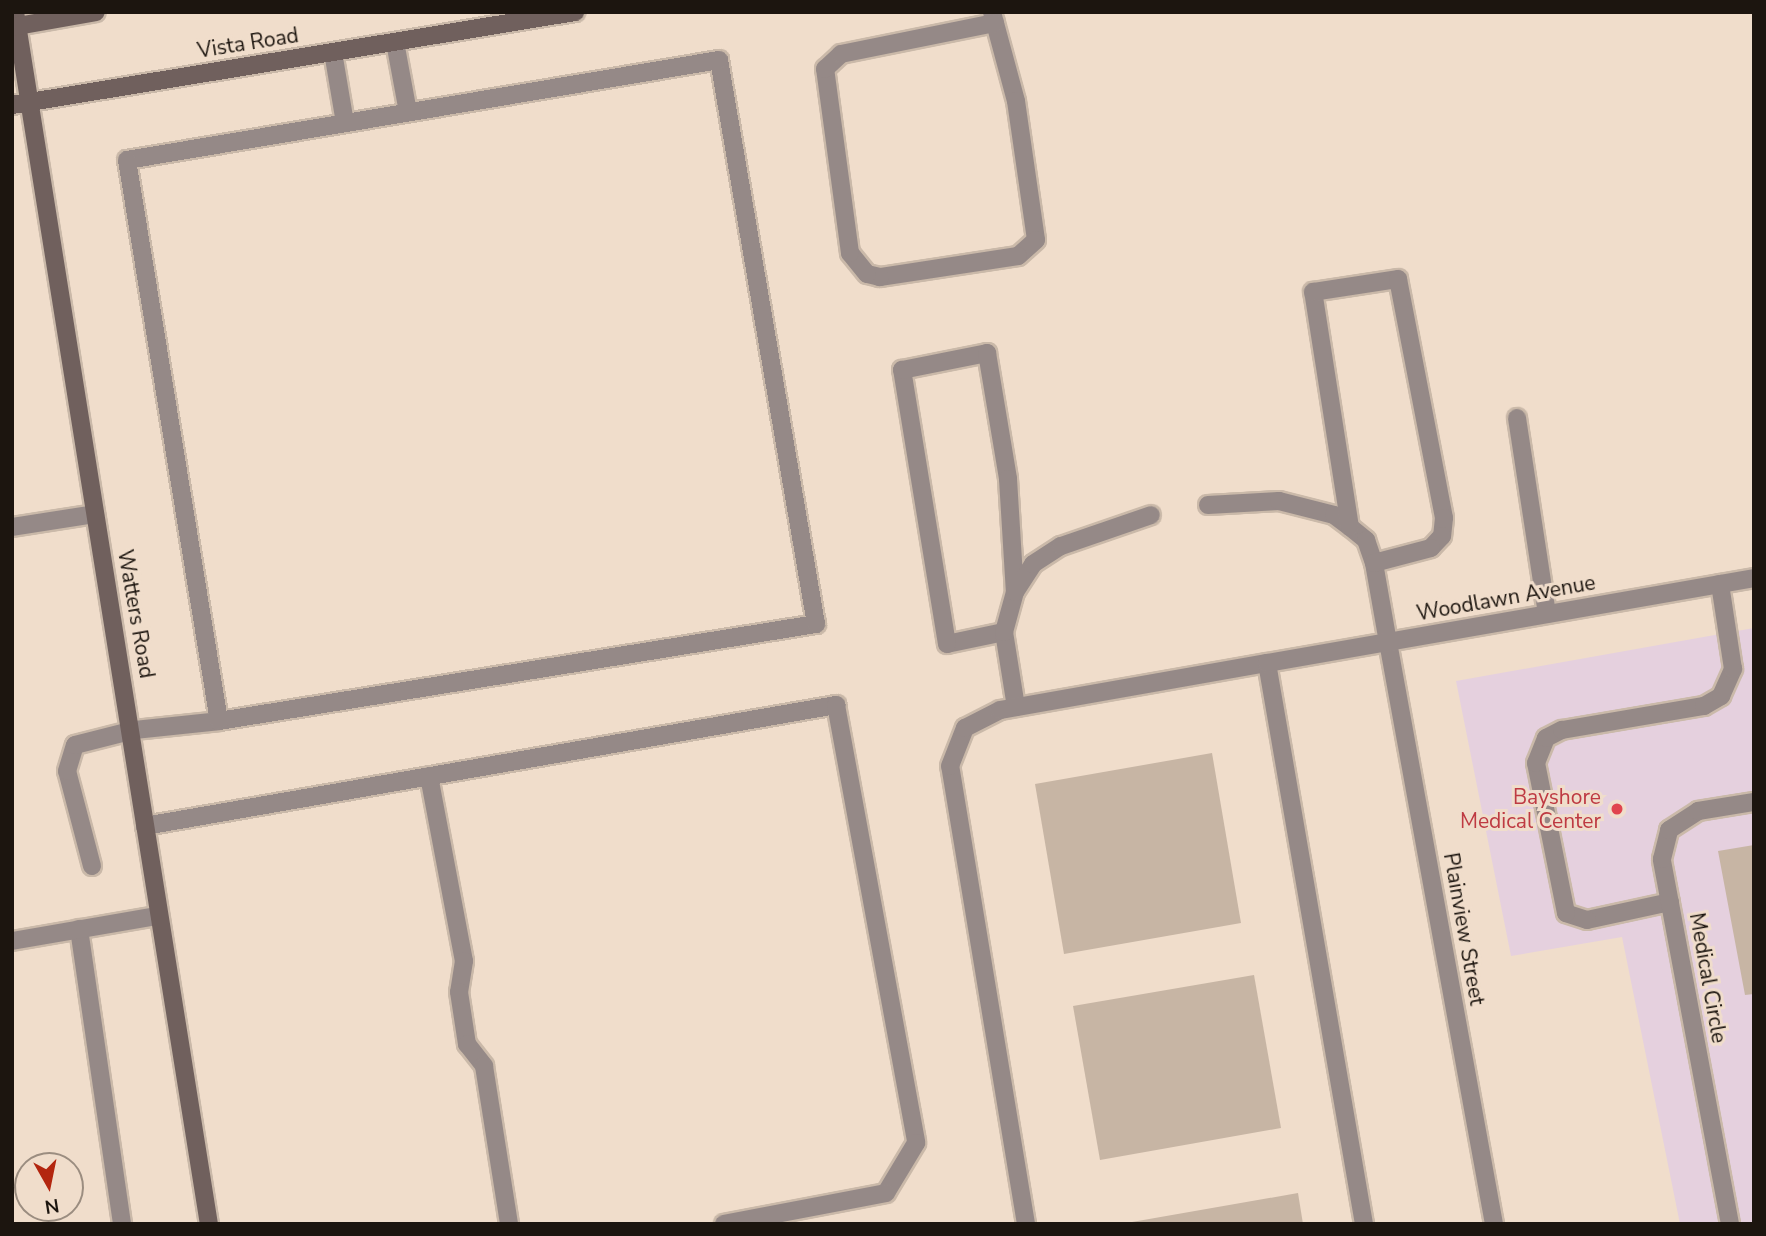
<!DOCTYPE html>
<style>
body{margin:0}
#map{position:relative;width:1766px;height:1236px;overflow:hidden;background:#f0ddcb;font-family:"Nunito Sans",sans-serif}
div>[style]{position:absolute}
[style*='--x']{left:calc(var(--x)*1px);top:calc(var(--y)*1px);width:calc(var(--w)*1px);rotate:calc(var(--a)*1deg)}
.medical>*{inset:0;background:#e5d0de}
.building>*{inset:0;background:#c7b5a4}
.roads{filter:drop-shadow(2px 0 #cab9a9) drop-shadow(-2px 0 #cab9a9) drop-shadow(0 2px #cab9a9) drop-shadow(0 -2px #cab9a9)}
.lane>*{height:18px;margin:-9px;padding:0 9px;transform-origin:9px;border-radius:9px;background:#958987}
.street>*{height:18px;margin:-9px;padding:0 9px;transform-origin:9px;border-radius:9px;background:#958987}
.secondary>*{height:18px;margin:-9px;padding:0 9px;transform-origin:9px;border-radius:9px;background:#70605d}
.dots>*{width:19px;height:19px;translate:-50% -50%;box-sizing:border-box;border:4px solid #f0ddcb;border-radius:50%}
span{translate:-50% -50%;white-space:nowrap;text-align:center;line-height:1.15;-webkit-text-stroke:6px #f0ddcb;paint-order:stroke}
.street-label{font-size:21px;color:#1c150f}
.health-label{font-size:21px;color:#be3a42}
.right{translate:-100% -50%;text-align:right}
.frame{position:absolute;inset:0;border:14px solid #1c150f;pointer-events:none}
.north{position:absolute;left:14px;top:1152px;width:70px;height:70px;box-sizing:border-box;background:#f0ddcb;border:2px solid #9b8d80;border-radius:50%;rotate:171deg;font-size:19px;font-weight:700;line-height:28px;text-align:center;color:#1c150f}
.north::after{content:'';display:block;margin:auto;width:24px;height:32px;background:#b3260f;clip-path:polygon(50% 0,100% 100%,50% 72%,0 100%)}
</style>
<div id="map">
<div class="medical">
<i style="clip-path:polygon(1754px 628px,1754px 1224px,1680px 1224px,1622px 937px,1511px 956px,1456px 681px)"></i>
</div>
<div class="building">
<i style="clip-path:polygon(1212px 753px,1241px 923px,1064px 954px,1035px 784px)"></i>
<i style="clip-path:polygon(1754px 845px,1754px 994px,1745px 995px,1718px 851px)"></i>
<i style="clip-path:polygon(1254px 975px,1281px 1128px,1100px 1160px,1073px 1006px)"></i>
<i style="clip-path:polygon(1298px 1193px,1303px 1224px,1132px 1224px,1132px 1222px)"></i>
</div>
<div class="roads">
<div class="lane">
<i style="--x:992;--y:12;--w:92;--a:74.9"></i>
<i style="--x:1016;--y:101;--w:140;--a:81.8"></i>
<i style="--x:1036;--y:240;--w:24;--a:138"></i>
<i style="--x:1018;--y:256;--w:140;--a:171.3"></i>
<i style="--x:880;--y:277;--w:13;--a:-167"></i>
<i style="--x:867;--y:274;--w:27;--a:-129"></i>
<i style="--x:850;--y:253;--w:186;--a:-97.7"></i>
<i style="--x:825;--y:69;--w:22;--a:-43"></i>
<i style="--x:841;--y:54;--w:157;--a:-11.4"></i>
<i style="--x:395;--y:42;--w:71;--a:79.5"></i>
<i style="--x:333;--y:52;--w:72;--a:80.4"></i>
<i style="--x:1517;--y:418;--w:198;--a:81.3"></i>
<i style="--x:1208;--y:505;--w:71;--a:-3.2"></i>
<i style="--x:1279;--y:501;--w:57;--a:14.3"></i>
<i style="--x:1334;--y:515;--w:20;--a:37"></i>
<i style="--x:1350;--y:527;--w:21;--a:39"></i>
<i style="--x:1366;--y:540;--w:24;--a:71"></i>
<i style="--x:1374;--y:563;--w:80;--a:80"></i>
<i style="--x:12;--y:527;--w:84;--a:-8.9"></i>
<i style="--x:1350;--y:527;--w:238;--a:-98.9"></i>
<i style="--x:1313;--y:292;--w:86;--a:-8.7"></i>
<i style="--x:1398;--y:279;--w:243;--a:79.1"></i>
<i style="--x:1444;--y:518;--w:18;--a:96"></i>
<i style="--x:1442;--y:536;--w:16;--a:133"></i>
<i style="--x:1431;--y:548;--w:59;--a:165.3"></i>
<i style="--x:1004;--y:632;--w:58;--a:168.1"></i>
<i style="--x:947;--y:644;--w:278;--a:-99.3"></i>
<i style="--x:902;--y:370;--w:87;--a:-11.3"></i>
<i style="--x:987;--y:353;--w:128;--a:80.5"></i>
<i style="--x:1008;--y:479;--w:113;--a:86.5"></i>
<i style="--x:1016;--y:707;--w:76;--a:-99.1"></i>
<i style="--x:1004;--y:632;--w:41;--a:-74.6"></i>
<i style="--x:1015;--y:592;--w:33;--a:-57"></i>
<i style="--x:1033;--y:564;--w:33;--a:-33"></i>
<i style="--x:1061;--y:546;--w:95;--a:-19"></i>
<i style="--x:429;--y:776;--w:188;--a:79.3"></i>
<i style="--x:464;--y:961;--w:31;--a:99"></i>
<i style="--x:459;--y:992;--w:53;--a:81.3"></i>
<i style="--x:467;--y:1044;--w:28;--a:52"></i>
<i style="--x:484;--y:1066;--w:160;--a:81"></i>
<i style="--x:145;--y:826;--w:702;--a:-9.93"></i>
<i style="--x:836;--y:705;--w:445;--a:79.6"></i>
<i style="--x:916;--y:1143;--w:58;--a:121"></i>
<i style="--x:886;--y:1193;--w:165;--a:169.2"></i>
<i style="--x:92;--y:866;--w:98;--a:-104.7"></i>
<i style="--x:67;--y:771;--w:27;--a:-73"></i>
<i style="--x:75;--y:745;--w:61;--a:-14.3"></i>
<i style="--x:134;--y:730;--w:85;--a:-6"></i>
<i style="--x:219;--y:721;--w:605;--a:-9.23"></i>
<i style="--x:816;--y:624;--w:572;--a:-99.76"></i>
<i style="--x:719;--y:60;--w:600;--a:170.41"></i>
<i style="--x:127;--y:160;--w:568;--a:80.69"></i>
<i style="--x:1670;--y:902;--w:85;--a:167.8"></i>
<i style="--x:1587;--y:920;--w:22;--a:-162"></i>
<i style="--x:1566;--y:913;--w:153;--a:-101.3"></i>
<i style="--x:1536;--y:763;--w:27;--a:-68"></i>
<i style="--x:1546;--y:738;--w:18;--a:-27"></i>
<i style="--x:1562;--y:730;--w:144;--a:-9.6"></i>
<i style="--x:1704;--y:706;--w:20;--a:-30"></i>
<i style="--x:1721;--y:696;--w:30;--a:-66"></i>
<i style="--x:1733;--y:669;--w:86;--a:-98.7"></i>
<i style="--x:79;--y:929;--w:298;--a:81.7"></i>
<i style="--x:12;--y:941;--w:146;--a:-9.8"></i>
<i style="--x:1026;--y:1224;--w:464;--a:-99.4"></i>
<i style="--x:950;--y:766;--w:41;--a:-68.5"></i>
<i style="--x:965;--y:728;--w:39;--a:-27"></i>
<i style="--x:1000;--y:710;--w:271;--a:-10"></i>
<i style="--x:1267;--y:663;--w:569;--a:80.19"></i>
</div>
<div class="street">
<i style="--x:1388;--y:642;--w:592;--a:79.68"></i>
<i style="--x:1267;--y:663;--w:494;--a:-9.9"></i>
<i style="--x:1730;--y:1224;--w:371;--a:-100.6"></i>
<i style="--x:1662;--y:859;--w:30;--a:-76"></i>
<i style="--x:1669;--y:830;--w:35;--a:-33"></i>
<i style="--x:1698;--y:811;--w:57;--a:-9.1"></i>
</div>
<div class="secondary">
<i style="--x:15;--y:12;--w:1227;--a:80.91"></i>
<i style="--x:12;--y:27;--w:85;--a:-10.1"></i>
<i style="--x:12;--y:105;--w:571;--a:-9.38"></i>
</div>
</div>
<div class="dots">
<i style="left:1617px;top:809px;background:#e0444e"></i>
</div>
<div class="street-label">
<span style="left:248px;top:43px;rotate:-9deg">Vista Road</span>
<span style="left:1506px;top:598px;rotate:-10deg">Woodlawn Avenue</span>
<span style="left:136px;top:614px;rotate:80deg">Watters Road</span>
<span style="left:1464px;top:929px;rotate:80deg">Plainview Street</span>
<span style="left:1708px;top:978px;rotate:80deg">Medical Circle</span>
</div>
<div class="health-label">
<span class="right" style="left:1601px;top:809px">Bayshore<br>Medical Center</span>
</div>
<div class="frame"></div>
<div class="north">N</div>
</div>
